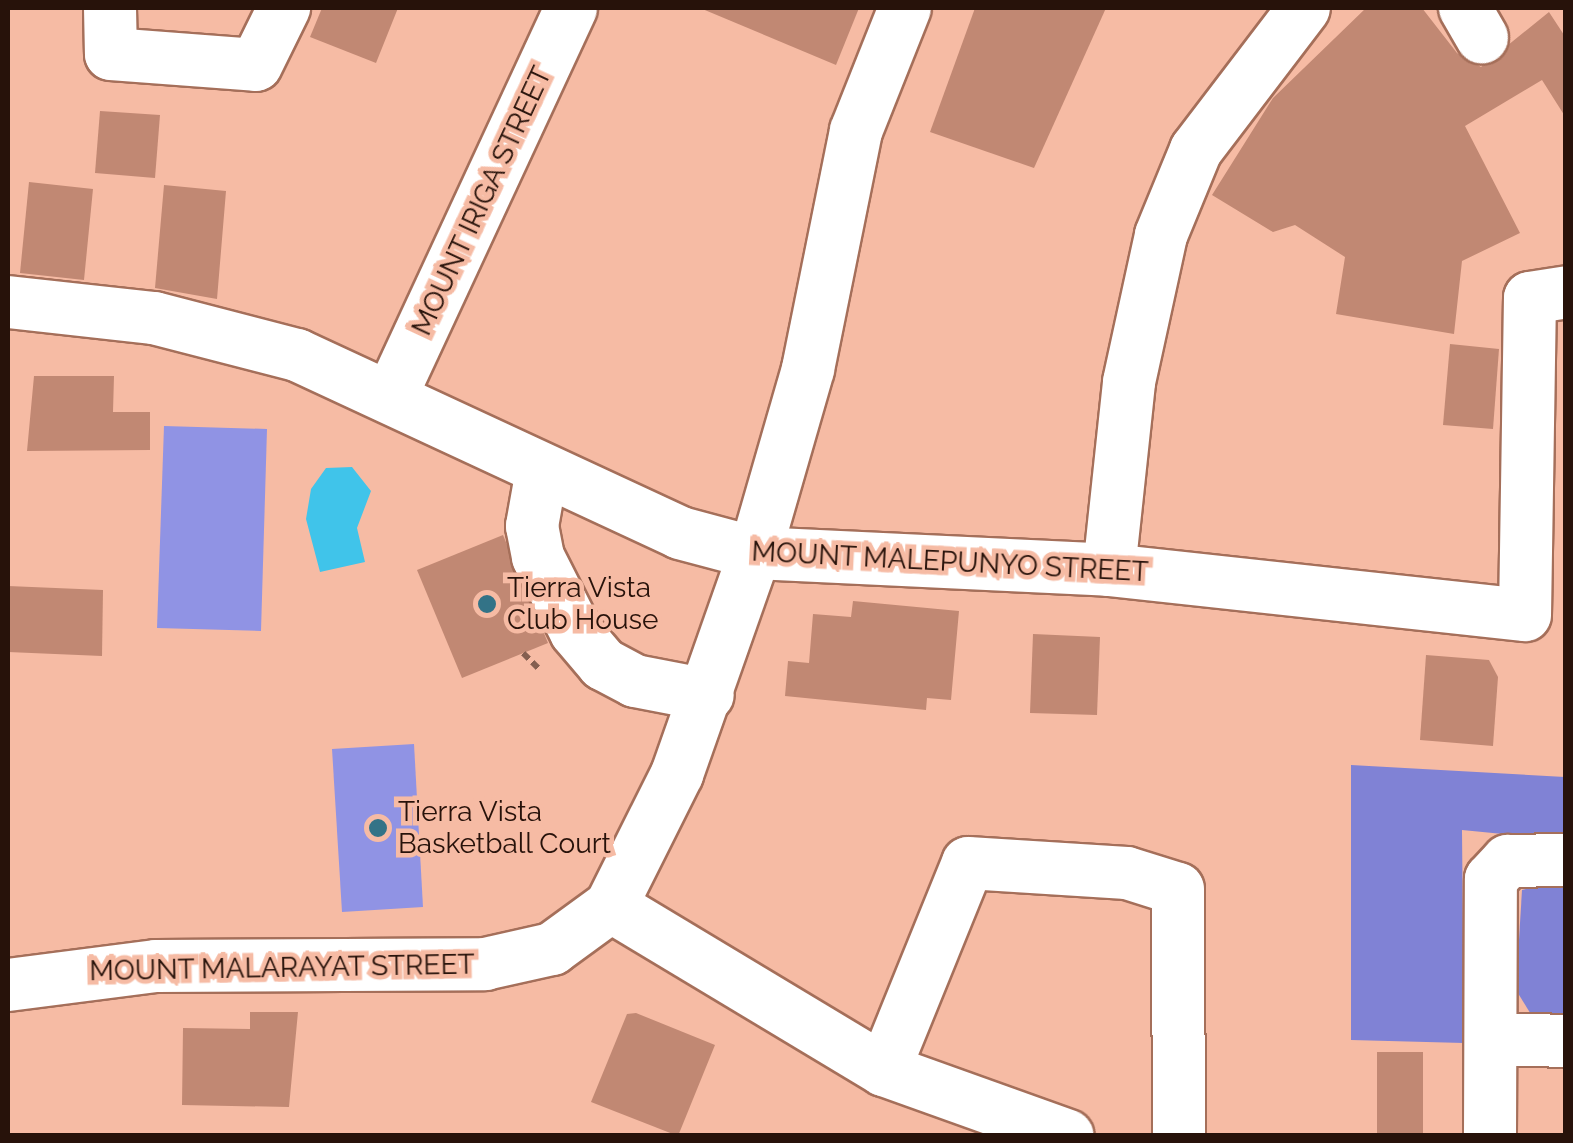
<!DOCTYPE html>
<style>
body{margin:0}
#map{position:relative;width:1573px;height:1143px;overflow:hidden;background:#f6bba4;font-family:Raleway,sans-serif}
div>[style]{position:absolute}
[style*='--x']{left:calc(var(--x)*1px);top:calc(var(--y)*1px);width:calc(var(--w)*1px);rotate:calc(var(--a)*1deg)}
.green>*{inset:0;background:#9093e4}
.forest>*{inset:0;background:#8082d5}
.water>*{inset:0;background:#40c4ea}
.building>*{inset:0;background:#c18873}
.path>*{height:6px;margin-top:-3px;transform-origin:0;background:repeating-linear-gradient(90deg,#855f50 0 8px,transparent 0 13px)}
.roads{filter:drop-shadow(2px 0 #a56f5a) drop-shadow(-2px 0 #a56f5a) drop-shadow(0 2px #a56f5a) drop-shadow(0 -2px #a56f5a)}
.minor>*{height:52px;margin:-26px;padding:0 26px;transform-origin:26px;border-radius:26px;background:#fff}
.dots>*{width:28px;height:28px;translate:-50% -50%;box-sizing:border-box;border:5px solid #f6bba4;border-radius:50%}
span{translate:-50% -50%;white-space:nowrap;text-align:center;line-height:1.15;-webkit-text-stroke:9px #f6bba4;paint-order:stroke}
.street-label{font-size:28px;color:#27120a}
.poi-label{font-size:28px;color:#27120a}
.left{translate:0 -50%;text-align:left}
.frame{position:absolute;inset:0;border:10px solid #27120a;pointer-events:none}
</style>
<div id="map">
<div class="green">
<i style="clip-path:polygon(164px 426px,267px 429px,261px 631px,157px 628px)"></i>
<i style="clip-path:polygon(414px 744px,423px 907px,342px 912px,332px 749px)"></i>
</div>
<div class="forest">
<i style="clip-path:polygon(1351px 765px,1565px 777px,1565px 840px,1462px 830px,1464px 1043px,1351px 1040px)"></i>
<i style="clip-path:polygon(1565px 879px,1565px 1022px,1532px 1016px,1516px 990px,1522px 890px)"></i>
</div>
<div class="water">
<i style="clip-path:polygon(352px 467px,371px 491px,357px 528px,365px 562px,320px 572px,306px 519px,311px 489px,326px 468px)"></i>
</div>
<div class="building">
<i style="clip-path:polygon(322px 8px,398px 8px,376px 63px,310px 37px)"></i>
<i style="clip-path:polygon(700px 8px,859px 8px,836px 65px)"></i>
<i style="clip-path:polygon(975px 8px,1106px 8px,1034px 168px,930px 132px)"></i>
<i style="clip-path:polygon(1366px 8px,1422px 8px,1457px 53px,1481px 67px,1549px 12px,1566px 38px,1566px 118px,1542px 80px,1465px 126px,1520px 233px,1462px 261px,1454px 334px,1336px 314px,1345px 257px,1295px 225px,1273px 232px,1212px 195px,1273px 98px)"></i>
<i style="clip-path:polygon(100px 111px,160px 115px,155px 178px,95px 173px)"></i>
<i style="clip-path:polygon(29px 182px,93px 189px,84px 280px,20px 273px)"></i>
<i style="clip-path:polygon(164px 185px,226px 191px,217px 299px,155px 288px)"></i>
<i style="clip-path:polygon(1450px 344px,1499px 349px,1493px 429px,1443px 425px)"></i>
<i style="clip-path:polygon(34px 376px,114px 376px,113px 412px,150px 412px,150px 450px,27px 451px)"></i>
<i style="clip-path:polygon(503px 535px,548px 643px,462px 678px,417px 570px)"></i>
<i style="clip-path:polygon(8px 586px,103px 590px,102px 656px,8px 652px)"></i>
<i style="clip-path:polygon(853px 601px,959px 611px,951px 700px,927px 698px,926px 710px,785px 696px,788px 661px,809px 663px,813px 614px,851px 617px)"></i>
<i style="clip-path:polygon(1033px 634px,1100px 637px,1097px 715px,1030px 713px)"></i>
<i style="clip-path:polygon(1426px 655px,1489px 660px,1498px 677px,1493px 746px,1420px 740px)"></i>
<i style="clip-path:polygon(250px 1012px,298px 1012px,289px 1107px,182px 1105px,183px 1028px,250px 1029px)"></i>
<i style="clip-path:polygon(636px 1013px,715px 1045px,678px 1136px,591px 1102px,627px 1014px)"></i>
<i style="clip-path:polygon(1377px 1052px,1423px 1052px,1423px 1136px,1377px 1136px)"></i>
</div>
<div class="path">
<i style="--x:523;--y:653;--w:24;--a:45"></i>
</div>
<div class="roads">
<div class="minor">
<i style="--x:110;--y:8;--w:46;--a:88.8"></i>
<i style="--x:111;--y:54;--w:145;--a:4.3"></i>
<i style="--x:256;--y:65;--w:64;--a:-63.8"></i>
<i style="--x:1465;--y:8;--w:34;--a:60"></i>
<i style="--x:8;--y:302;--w:147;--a:6.3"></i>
<i style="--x:154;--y:318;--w:148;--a:14.5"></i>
<i style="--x:297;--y:355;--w:422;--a:24.9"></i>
<i style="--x:680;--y:533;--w:78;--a:14.9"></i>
<i style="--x:755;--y:553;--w:354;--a:2.7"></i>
<i style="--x:1109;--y:570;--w:418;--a:6.2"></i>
<i style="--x:1525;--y:615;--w:317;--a:-89.1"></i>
<i style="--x:1530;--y:298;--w:36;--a:-9"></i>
<i style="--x:392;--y:394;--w:425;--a:-65.1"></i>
<i style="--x:542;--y:470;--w:57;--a:100.1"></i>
<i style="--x:532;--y:526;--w:32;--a:79"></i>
<i style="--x:538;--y:557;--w:84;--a:63.1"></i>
<i style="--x:576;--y:632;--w:42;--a:49.8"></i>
<i style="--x:603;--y:664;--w:36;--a:28"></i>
<i style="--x:635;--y:681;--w:74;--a:10.9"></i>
<i style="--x:1109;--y:570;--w:189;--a:-83.9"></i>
<i style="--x:1129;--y:382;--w:150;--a:-77.7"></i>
<i style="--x:1161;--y:235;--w:92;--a:-67.6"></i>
<i style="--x:1196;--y:150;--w:178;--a:-52.7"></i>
<i style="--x:611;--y:906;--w:318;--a:31"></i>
<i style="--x:884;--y:1070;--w:195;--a:19.7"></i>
<i style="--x:8;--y:985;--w:149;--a:-7.3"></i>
<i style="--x:156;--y:966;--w:329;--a:-0.3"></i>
<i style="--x:485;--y:964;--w:69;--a:-12.6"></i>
<i style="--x:552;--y:949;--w:73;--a:-36.1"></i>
<i style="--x:611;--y:906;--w:148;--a:-63.4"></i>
<i style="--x:677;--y:774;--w:234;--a:-70.6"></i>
<i style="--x:755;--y:553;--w:191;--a:-73.9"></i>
<i style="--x:808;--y:369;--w:243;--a:-78.6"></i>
<i style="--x:856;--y:131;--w:132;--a:-68.3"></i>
<i style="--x:1492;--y:1039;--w:74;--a:1.5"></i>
<i style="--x:884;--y:1070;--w:223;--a:-67.9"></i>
<i style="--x:968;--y:863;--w:159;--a:3.6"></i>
<i style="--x:1127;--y:873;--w:53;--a:17.4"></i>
<i style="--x:1178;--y:889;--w:247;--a:89.8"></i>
<i style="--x:1490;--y:1136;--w:257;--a:-89.8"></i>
<i style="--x:1491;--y:879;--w:25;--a:-47"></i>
<i style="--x:1508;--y:861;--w:58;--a:-1"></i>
</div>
</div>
<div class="dots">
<i style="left:487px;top:604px;background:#337387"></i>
<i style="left:378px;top:828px;background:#337387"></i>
</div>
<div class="street-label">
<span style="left:482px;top:201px;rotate:-65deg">MOUNT IRIGA STREET</span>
<span style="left:950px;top:562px;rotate:3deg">MOUNT MALEPUNYO STREET</span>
<span style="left:282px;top:968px;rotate:-1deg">MOUNT MALARAYAT STREET</span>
</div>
<div class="poi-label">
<span class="left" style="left:507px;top:604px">Tierra Vista<br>Club House</span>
<span class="left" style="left:398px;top:828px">Tierra Vista<br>Basketball Court</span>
</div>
<div class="frame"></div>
</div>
